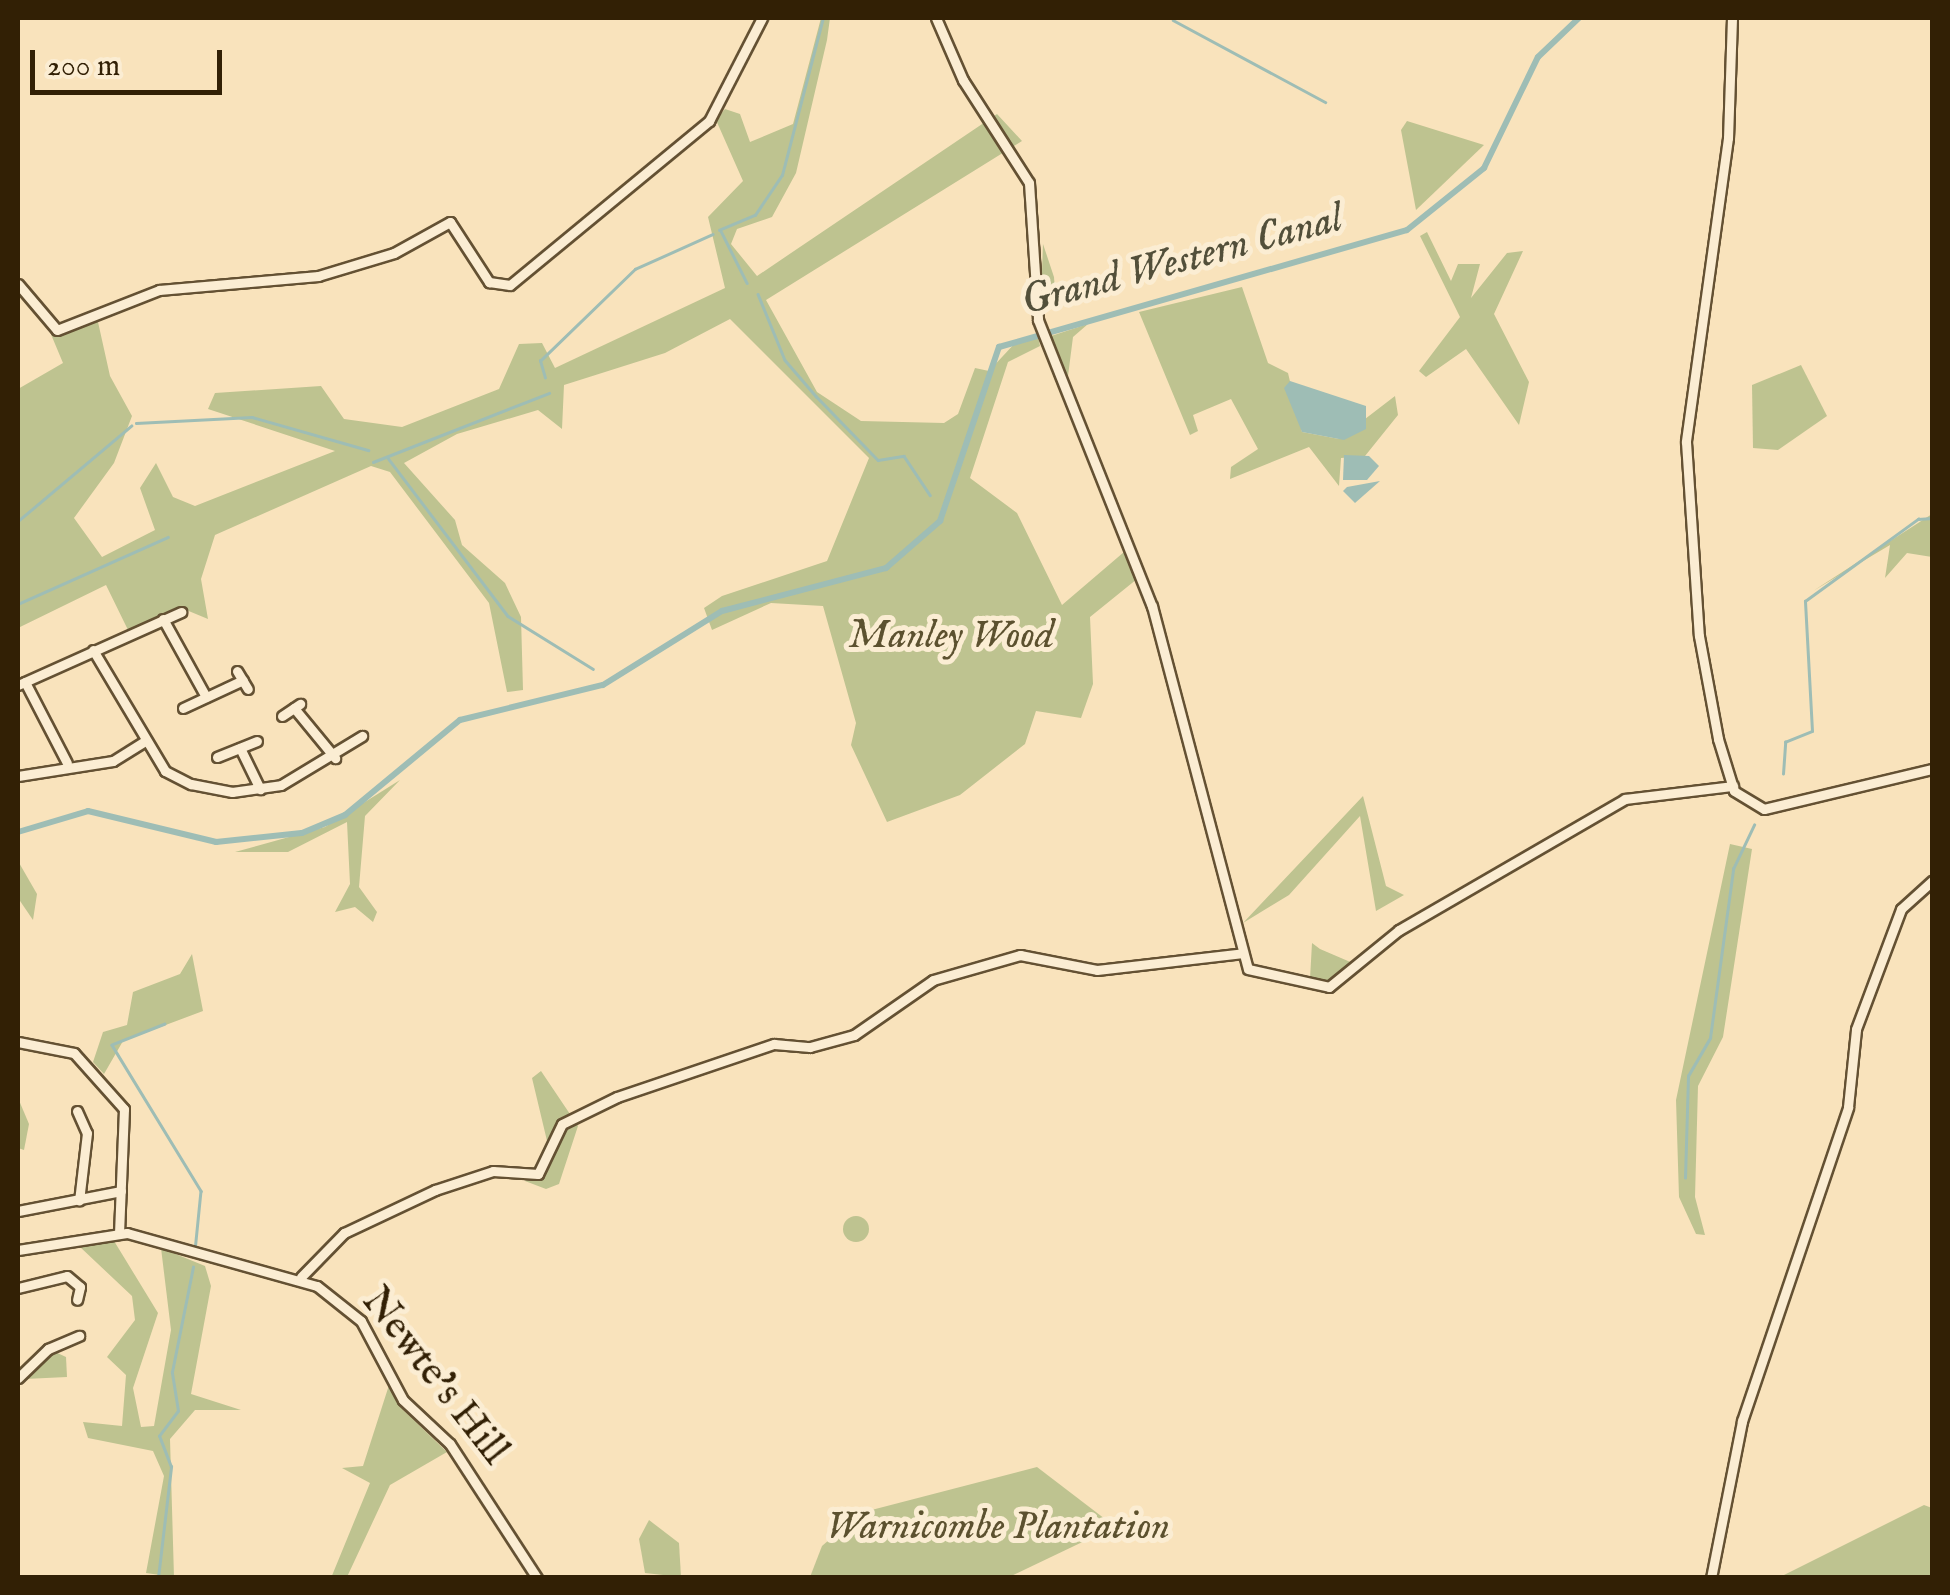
<!DOCTYPE html>
<style>
body{margin:0}
#map{position:relative;width:1950px;height:1595px;overflow:hidden;background:#f9e3bc;font-family:"IM FELL English",serif}
div>[style]{position:absolute}
[style*='--x']{left:calc(var(--x)*1px);top:calc(var(--y)*1px);width:calc(var(--w)*1px);rotate:calc(var(--a)*1deg)}
.green>*{inset:0;background:#bec390}
.round{border-radius:50%}
.water>*{inset:0;background:#9ebdb5}
.stream>*{height:2.5px;margin:-1.25px;padding:0 1.25px;transform-origin:1.25px;border-radius:1.25px;background:#9ebdb5}
.canal>*{height:6px;margin:-3px;padding:0 3px;transform-origin:3px;border-radius:3px;background:#9ebdb5}
.roads{filter:drop-shadow(2px 0 #645133) drop-shadow(-2px 0 #645133) drop-shadow(0 2px #645133) drop-shadow(0 -2px #645133)}
.minor>*{height:9px;margin:-4.5px;padding:0 4.5px;transform-origin:4.5px;border-radius:4.5px;background:#fbedd3}
span{translate:-50% -50%;white-space:nowrap;text-align:center;line-height:1.15;-webkit-text-stroke:10px #fbedd3;paint-order:stroke}
.park-label{font-size:40px;color:#5c512f;font-style:italic}
.street-label{font-size:40px;color:#322005}
.water-label{font-size:42px;color:#524f3a;font-style:italic}
.frame{position:absolute;inset:0;border:20px solid #322005;pointer-events:none}
.scale{position:absolute;left:30px;top:50px;width:192px;height:45px;box-sizing:border-box;border:5px solid #322005;border-top:0;padding-left:12px;font-size:30px;line-height:35px;white-space:nowrap;color:#322005;-webkit-text-stroke:8px #fbedd3;paint-order:stroke}
</style>
<div id="map">
<div class="green">
<i style="clip-path:polygon(821px 18px,830px 18px,827px 40px,796px 173px,772px 217px,737px 229px,731px 244px,757px 276px,997px 114px,1022px 141px,766px 300px,817px 392px,861px 421px,944px 423px,958px 414px,975px 368px,989px 371px,1016px 342px,1038px 337px,1040px 346px,1008px 362px,970px 478px,1017px 513px,1062px 605px,1124px 552px,1137px 579px,1090px 617px,1093px 684px,1081px 718px,1036px 711px,1025px 744px,960px 795px,887px 822px,851px 745px,856px 723px,823px 606px,771px 603px,712px 630px,704px 608px,722px 596px,827px 561px,869px 458px,730px 319px,665px 353px,564px 385px,562px 429px,538px 410px,457px 434px,404px 463px,455px 520px,462px 545px,505px 583px,521px 617px,523px 690px,507px 692px,489px 603px,390px 472px,371px 466px,215px 535px,201px 579px,208px 619px,179px 607px,128px 630px,106px 585px,18px 628px,18px 389px,63px 363px,50px 332px,96px 313px,110px 376px,132px 416px,114px 463px,74px 518px,102px 557px,155px 530px,140px 488px,156px 463px,173px 497px,195px 506px,335px 451px,208px 409px,215px 393px,321px 386px,344px 419px,402px 427px,499px 389px,519px 344px,542px 343px,555px 368px,725px 288px,708px 217px,743px 181px,716px 120px,725px 109px,740px 114px,750px 142px,793px 124px)"></i>
<i style="clip-path:polygon(1407px 121px,1484px 145px,1416px 210px,1401px 130px)"></i>
<i style="clip-path:polygon(1427px 232px,1451px 281px,1458px 264px,1480px 264px,1471px 298px,1507px 253px,1523px 251px,1494px 314px,1529px 382px,1519px 425px,1466px 349px,1426px 377px,1419px 371px,1460px 317px,1420px 236px)"></i>
<i style="clip-path:polygon(1043px 244px,1054px 277px,1056px 305px,1041px 299px)"></i>
<i style="clip-path:polygon(1242px 287px,1268px 363px,1288px 373px,1302px 432px,1339px 439px,1395px 396px,1398px 415px,1365px 456px,1341px 458px,1339px 486px,1309px 447px,1230px 479px,1231px 467px,1258px 449px,1231px 399px,1193px 415px,1198px 431px,1190px 435px,1139px 312px)"></i>
<i style="clip-path:polygon(1088px 324px,1073px 337px,1068px 376px,1048px 337px)"></i>
<i style="clip-path:polygon(1801px 365px,1827px 416px,1778px 450px,1753px 448px,1752px 385px)"></i>
<i style="clip-path:polygon(1932px 514px,1932px 557px,1907px 553px,1885px 578px,1890px 545px,1813px 591px)"></i>
<i style="clip-path:polygon(400px 780px,365px 816px,359px 887px,377px 912px,373px 922px,355px 907px,335px 912px,350px 884px,347px 822px,288px 852px,235px 852px,325px 827px)"></i>
<i style="clip-path:polygon(1363px 796px,1386px 886px,1404px 895px,1376px 911px,1360px 816px,1289px 895px,1243px 923px)"></i>
<i style="clip-path:polygon(1730px 844px,1752px 849px,1723px 1037px,1698px 1086px,1695px 1197px,1705px 1235px,1696px 1234px,1679px 1197px,1676px 1100px)"></i>
<i style="clip-path:polygon(18px 861px,37px 894px,33px 920px,18px 898px)"></i>
<i style="clip-path:polygon(1312px 943px,1320px 949px,1355px 964px,1327px 985px,1310px 979px)"></i>
<i style="clip-path:polygon(192px 954px,203px 1011px,123px 1041px,104px 1074px,93px 1062px,103px 1032px,127px 1025px,133px 992px,180px 974px)"></i>
<i style="clip-path:polygon(541px 1071px,578px 1126px,559px 1184px,546px 1189px,525px 1181px,548px 1145px,532px 1078px)"></i>
<i style="clip-path:polygon(18px 1098px,29px 1124px,24px 1150px,18px 1148px)"></i>
<i class="round" style="left:843px;top:1216px;width:26px;height:26px"></i>
<i style="clip-path:polygon(111px 1236px,158px 1313px,133px 1388px,141px 1427px,154px 1426px,171px 1330px,161px 1248px,205px 1266px,211px 1286px,191px 1394px,241px 1410px,195px 1410px,170px 1439px,174px 1577px,146px 1573px,164px 1476px,153px 1451px,88px 1438px,83px 1422px,122px 1426px,126px 1375px,107px 1357px,135px 1320px,132px 1296px,79px 1246px)"></i>
<i style="clip-path:polygon(53px 1351px,66px 1357px,67px 1377px,25px 1379px)"></i>
<i style="clip-path:polygon(390px 1382px,401px 1408px,447px 1452px,390px 1485px,347px 1577px,331px 1578px,370px 1483px,342px 1468px,363px 1466px)"></i>
<i style="clip-path:polygon(1037px 1467px,1105px 1519px,1095px 1536px,1009px 1577px,810px 1577px,822px 1546px,860px 1513px)"></i>
<i style="clip-path:polygon(1924px 1505px,1932px 1508px,1932px 1577px,1780px 1577px)"></i>
<i style="clip-path:polygon(649px 1520px,679px 1543px,681px 1577px,645px 1573px,639px 1539px)"></i>
</div>
<div class="water">
<i style="clip-path:polygon(1290px 381px,1366px 406px,1366px 429px,1344px 440px,1302px 432px,1284px 388px)"></i>
<i style="clip-path:polygon(1344px 455px,1369px 456px,1379px 466px,1367px 480px,1343px 480px)"></i>
<i style="clip-path:polygon(1380px 481px,1355px 503px,1343px 491px,1347px 487px)"></i>
</div>
<div class="stream">
<i style="--x:1173;--y:20;--w:173;--a:28.3"></i>
<i style="--x:719;--y:230;--w:39;--a:-23"></i>
<i style="--x:755;--y:215;--w:48;--a:-56"></i>
<i style="--x:782;--y:175;--w:162;--a:-75.4"></i>
<i style="--x:721;--y:231;--w:58;--a:63.4"></i>
<i style="--x:758;--y:294;--w:71;--a:67.8"></i>
<i style="--x:785;--y:360;--w:48;--a:49.3"></i>
<i style="--x:816;--y:396;--w:89;--a:45.9"></i>
<i style="--x:878;--y:460;--w:26;--a:-9"></i>
<i style="--x:904;--y:456;--w:47;--a:56.3"></i>
<i style="--x:545;--y:378;--w:18;--a:-106"></i>
<i style="--x:540;--y:361;--w:132;--a:-44.1"></i>
<i style="--x:635;--y:269;--w:85;--a:-24.2"></i>
<i style="--x:136;--y:423;--w:116;--a:-3"></i>
<i style="--x:252;--y:417;--w:121;--a:15.9"></i>
<i style="--x:388;--y:458;--w:198;--a:52.8"></i>
<i style="--x:508;--y:616;--w:100;--a:31.9"></i>
<i style="--x:373;--y:462;--w:189;--a:-21.4"></i>
<i style="--x:18;--y:521;--w:148;--a:-40.1"></i>
<i style="--x:18;--y:604;--w:164;--a:-24.1"></i>
<i style="--x:1783;--y:774;--w:32;--a:-86"></i>
<i style="--x:1785;--y:742;--w:29;--a:-22"></i>
<i style="--x:1812;--y:731;--w:130;--a:-93.1"></i>
<i style="--x:1805;--y:601;--w:140;--a:-36"></i>
<i style="--x:1918;--y:519;--w:14;--a:-4"></i>
<i style="--x:165;--y:1024;--w:57;--a:158.4"></i>
<i style="--x:112;--y:1045;--w:171;--a:58.6"></i>
<i style="--x:201;--y:1191;--w:60;--a:95.7"></i>
<i style="--x:1685;--y:1178;--w:102;--a:-88.3"></i>
<i style="--x:1688;--y:1076;--w:44;--a:-59.9"></i>
<i style="--x:1710;--y:1038;--w:171;--a:-82.2"></i>
<i style="--x:1733;--y:869;--w:49;--a:-64.5"></i>
<i style="--x:158;--y:1578;--w:112;--a:-83.3"></i>
<i style="--x:171;--y:1467;--w:33;--a:-111"></i>
<i style="--x:159;--y:1436;--w:31;--a:-53"></i>
<i style="--x:178;--y:1411;--w:39;--a:-99"></i>
<i style="--x:172;--y:1372;--w:107;--a:-78.7"></i>
</div>
<div class="canal">
<i style="--x:18;--y:832;--w:73;--a:-16.7"></i>
<i style="--x:88;--y:811;--w:132;--a:13.6"></i>
<i style="--x:216;--y:842;--w:86;--a:-6"></i>
<i style="--x:302;--y:833;--w:47;--a:-22.7"></i>
<i style="--x:345;--y:815;--w:149;--a:-39.6"></i>
<i style="--x:460;--y:720;--w:147;--a:-13.8"></i>
<i style="--x:603;--y:685;--w:140;--a:-31.9"></i>
<i style="--x:722;--y:611;--w:170;--a:-14.7"></i>
<i style="--x:886;--y:568;--w:72;--a:-41"></i>
<i style="--x:940;--y:521;--w:184;--a:-71.3"></i>
<i style="--x:999;--y:347;--w:424;--a:-16"></i>
<i style="--x:1407;--y:230;--w:99;--a:-38.8"></i>
<i style="--x:1484;--y:168;--w:123;--a:-64.1"></i>
<i style="--x:1538;--y:57;--w:57;--a:-43.6"></i>
</div>
<div class="roads">
<div class="minor">
<i style="--x:936;--y:18;--w:68;--a:66.5"></i>
<i style="--x:963;--y:80;--w:122;--a:57.3"></i>
<i style="--x:1029;--y:183;--w:137;--a:86.2"></i>
<i style="--x:1038;--y:320;--w:308;--a:68.3"></i>
<i style="--x:1152;--y:606;--w:375;--a:75.2"></i>
<i style="--x:1248;--y:969;--w:83;--a:12.5"></i>
<i style="--x:1329;--y:987;--w:90;--a:-39.2"></i>
<i style="--x:1399;--y:930;--w:261;--a:-30.1"></i>
<i style="--x:1625;--y:799;--w:109;--a:-6.9"></i>
<i style="--x:1732;--y:18;--w:120;--a:91.9"></i>
<i style="--x:1728;--y:138;--w:307;--a:97.9"></i>
<i style="--x:1686;--y:442;--w:194;--a:86.2"></i>
<i style="--x:1699;--y:636;--w:105;--a:79.5"></i>
<i style="--x:1718;--y:739;--w:54;--a:72.9"></i>
<i style="--x:1734;--y:791;--w:35;--a:31"></i>
<i style="--x:1764;--y:809;--w:173;--a:-13.4"></i>
<i style="--x:18;--y:284;--w:60;--a:49.7"></i>
<i style="--x:57;--y:330;--w:110;--a:-21.4"></i>
<i style="--x:159;--y:290;--w:160;--a:-5"></i>
<i style="--x:318;--y:276;--w:79;--a:-16.8"></i>
<i style="--x:394;--y:253;--w:64;--a:-29"></i>
<i style="--x:450;--y:222;--w:72;--a:57"></i>
<i style="--x:489;--y:282;--w:21;--a:8"></i>
<i style="--x:510;--y:285;--w:258;--a:-39.5"></i>
<i style="--x:709;--y:121;--w:116;--a:-62.8"></i>
<i style="--x:163;--y:619;--w:89;--a:61.1"></i>
<i style="--x:93;--y:650;--w:141;--a:59.2"></i>
<i style="--x:165;--y:771;--w:29;--a:27"></i>
<i style="--x:191;--y:784;--w:42;--a:11"></i>
<i style="--x:232;--y:792;--w:49;--a:-8.1"></i>
<i style="--x:281;--y:785;--w:95;--a:-31.2"></i>
<i style="--x:237;--y:671;--w:21;--a:59"></i>
<i style="--x:25;--y:682;--w:91;--a:62.6"></i>
<i style="--x:18;--y:685;--w:179;--a:-24.1"></i>
<i style="--x:183;--y:708;--w:66;--a:-25"></i>
<i style="--x:294;--y:708;--w:65;--a:50.6"></i>
<i style="--x:282;--y:716;--w:22;--a:-34"></i>
<i style="--x:240;--y:748;--w:46;--a:64"></i>
<i style="--x:217;--y:757;--w:43;--a:-21.8"></i>
<i style="--x:18;--y:776;--w:96;--a:-9"></i>
<i style="--x:113;--y:761;--w:38;--a:-32"></i>
<i style="--x:18;--y:1042;--w:57;--a:11.1"></i>
<i style="--x:74;--y:1053;--w:75;--a:48.2"></i>
<i style="--x:124;--y:1109;--w:123;--a:92.3"></i>
<i style="--x:77;--y:1111;--w:24;--a:66"></i>
<i style="--x:87;--y:1133;--w:68;--a:96.7"></i>
<i style="--x:18;--y:1211;--w:105;--a:-11"></i>
<i style="--x:18;--y:1250;--w:110;--a:-8.9"></i>
<i style="--x:127;--y:1233;--w:197;--a:15.6"></i>
<i style="--x:317;--y:1286;--w:56;--a:38.5"></i>
<i style="--x:361;--y:1321;--w:89;--a:62"></i>
<i style="--x:403;--y:1400;--w:64;--a:43.1"></i>
<i style="--x:450;--y:1444;--w:160;--a:57"></i>
<i style="--x:301;--y:1277;--w:62;--a:-45.7"></i>
<i style="--x:344;--y:1233;--w:101;--a:-25.3"></i>
<i style="--x:435;--y:1190;--w:61;--a:-18.1"></i>
<i style="--x:493;--y:1171;--w:45;--a:3.8"></i>
<i style="--x:538;--y:1174;--w:55;--a:-64.4"></i>
<i style="--x:562;--y:1124;--w:61;--a:-26.1"></i>
<i style="--x:617;--y:1097;--w:166;--a:-18.7"></i>
<i style="--x:774;--y:1044;--w:36;--a:5"></i>
<i style="--x:810;--y:1047;--w:46;--a:-15.3"></i>
<i style="--x:854;--y:1035;--w:96;--a:-34.8"></i>
<i style="--x:933;--y:980;--w:91;--a:-16"></i>
<i style="--x:1020;--y:955;--w:78;--a:11"></i>
<i style="--x:1097;--y:970;--w:147;--a:-6.6"></i>
<i style="--x:18;--y:1288;--w:50;--a:-13.8"></i>
<i style="--x:67;--y:1276;--w:17;--a:40"></i>
<i style="--x:80;--y:1287;--w:13;--a:103"></i>
<i style="--x:18;--y:1378;--w:42;--a:-44"></i>
<i style="--x:48;--y:1349;--w:34;--a:-23"></i>
<i style="--x:1711;--y:1578;--w:160;--a:-78.8"></i>
<i style="--x:1742;--y:1421;--w:331;--a:-71.3"></i>
<i style="--x:1848;--y:1107;--w:78;--a:-84.1"></i>
<i style="--x:1856;--y:1029;--w:128;--a:-69.4"></i>
<i style="--x:1901;--y:909;--w:42;--a:-42.1"></i>
</div>
</div>
<div class="park-label">
<span style="left:951px;top:637px">Manley Wood</span>
<span style="left:998px;top:1528px">Warnicombe Plantation</span>
</div>
<div class="street-label">
<span style="left:434px;top:1377px;rotate:52deg">Newte's Hill</span>
</div>
<div class="water-label">
<span style="left:1182px;top:261px;rotate:-15deg">Grand Western Canal</span>
</div>
<div class="frame"></div>
<div class="scale">200 m</div>
</div>
